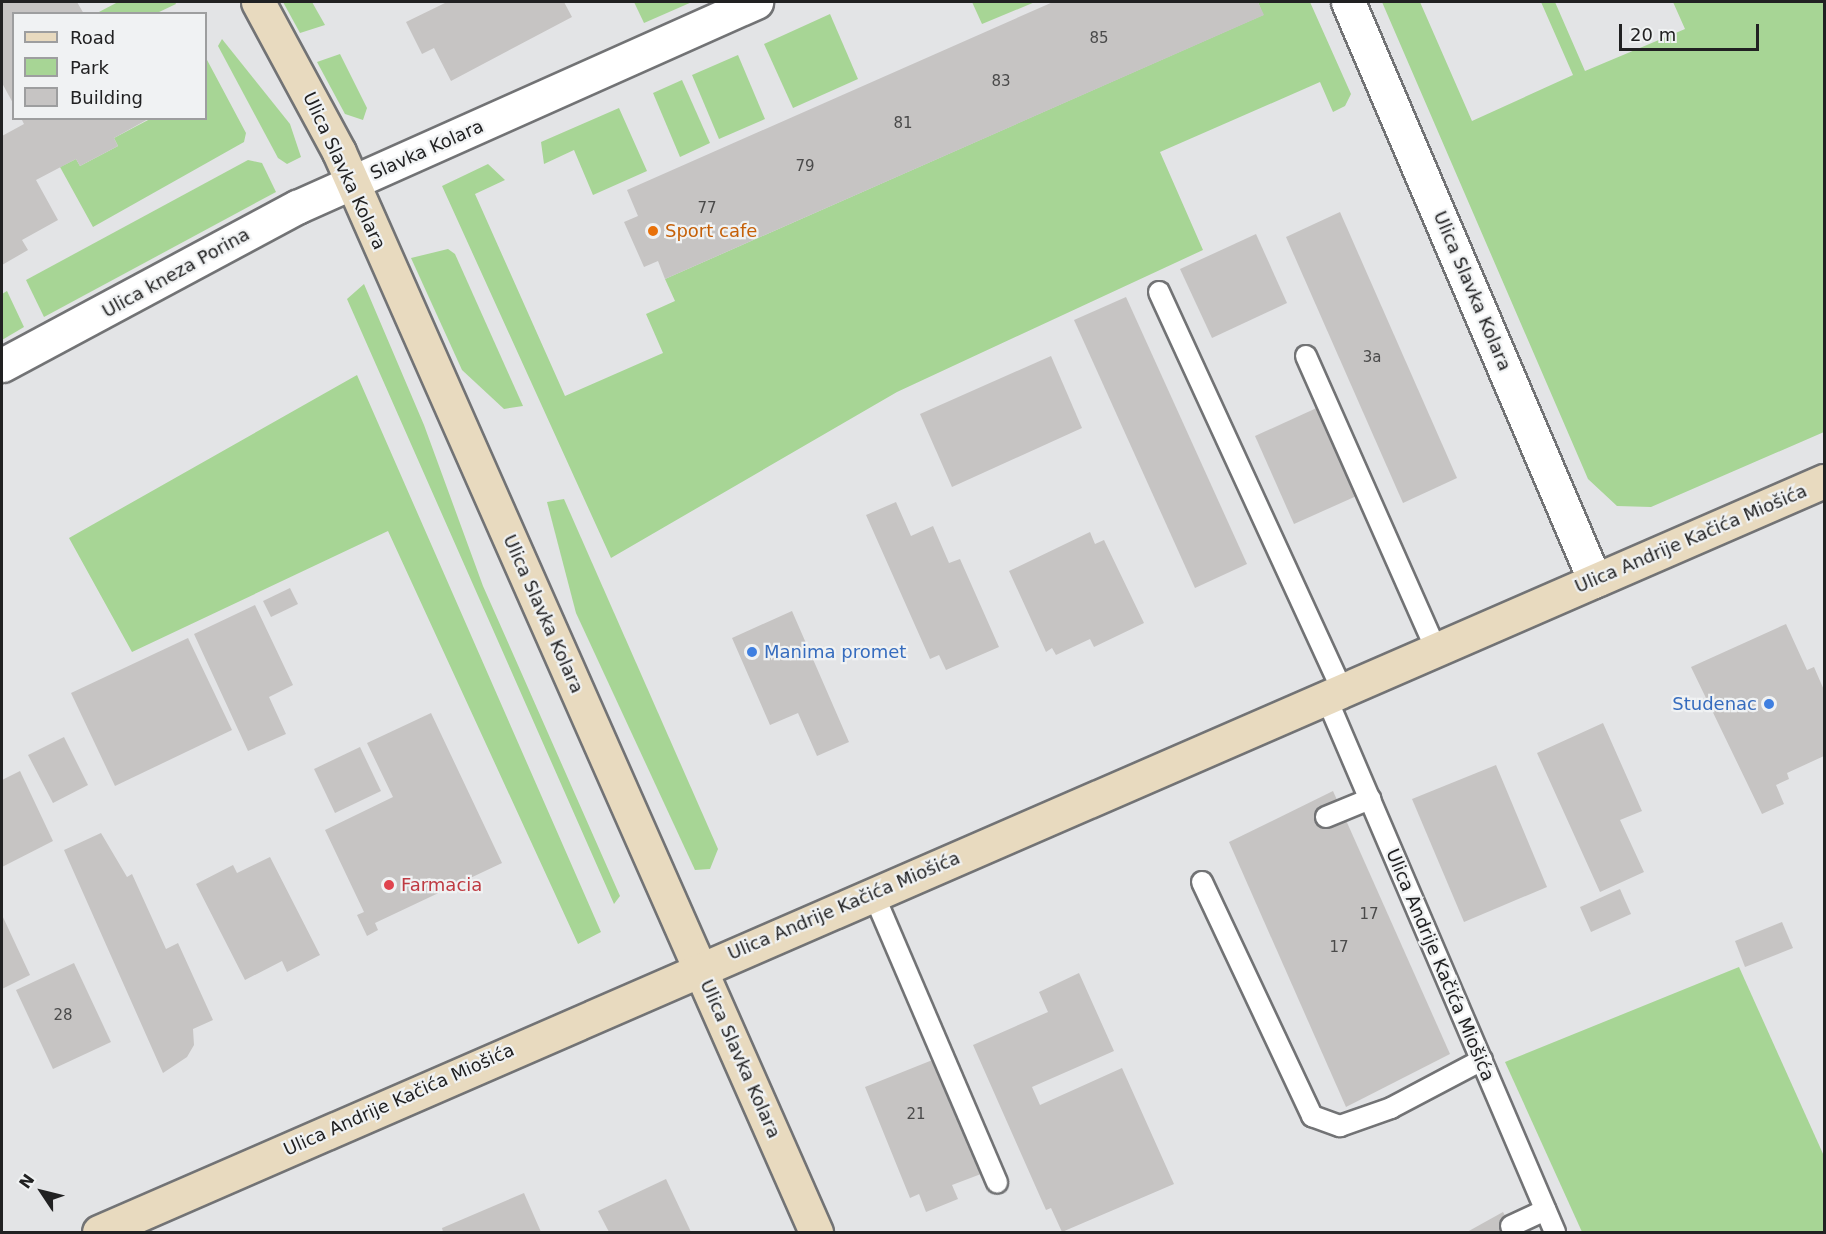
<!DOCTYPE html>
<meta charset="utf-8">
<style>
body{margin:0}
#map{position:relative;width:1826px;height:1234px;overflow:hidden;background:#e3e4e6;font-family:"DejaVu Sans",sans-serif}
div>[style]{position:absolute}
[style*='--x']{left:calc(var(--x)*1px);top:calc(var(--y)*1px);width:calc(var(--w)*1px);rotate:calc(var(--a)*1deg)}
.green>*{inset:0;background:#a7d595}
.building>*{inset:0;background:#c6c4c3}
.roads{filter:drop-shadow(2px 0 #727375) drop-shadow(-2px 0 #727375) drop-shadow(0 2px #727375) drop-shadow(0 -2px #727375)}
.service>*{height:20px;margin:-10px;padding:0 10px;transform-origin:10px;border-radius:10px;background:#fff}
.minor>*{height:33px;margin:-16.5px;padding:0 16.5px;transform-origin:16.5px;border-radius:16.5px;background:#fff}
.secondary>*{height:33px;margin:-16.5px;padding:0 16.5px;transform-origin:16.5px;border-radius:16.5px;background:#e8dabf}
.dots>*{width:16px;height:16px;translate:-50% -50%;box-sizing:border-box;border:3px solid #f0f2f3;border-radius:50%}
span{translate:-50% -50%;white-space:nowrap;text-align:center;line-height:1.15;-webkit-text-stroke:4.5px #f0f2f3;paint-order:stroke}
.number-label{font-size:15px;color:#4a4a4a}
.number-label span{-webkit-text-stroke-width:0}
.street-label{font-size:18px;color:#212122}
.food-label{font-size:18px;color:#c56008}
.left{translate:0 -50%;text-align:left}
.shop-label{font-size:18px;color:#366cbe}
.right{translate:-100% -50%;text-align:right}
.health-label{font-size:18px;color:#be3a42}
.frame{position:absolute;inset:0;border:3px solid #212122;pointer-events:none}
.legend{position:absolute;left:12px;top:12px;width:195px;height:108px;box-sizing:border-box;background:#f0f2f3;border:2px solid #9d9e9f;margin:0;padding:8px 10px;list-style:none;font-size:18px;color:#212122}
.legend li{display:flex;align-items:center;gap:12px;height:30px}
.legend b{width:30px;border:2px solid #9d9e9f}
.north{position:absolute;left:12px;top:1162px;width:60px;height:60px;-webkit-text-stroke:4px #f0f2f3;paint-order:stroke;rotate:305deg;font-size:16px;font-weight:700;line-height:24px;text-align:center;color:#212122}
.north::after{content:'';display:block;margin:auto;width:21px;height:27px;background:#212122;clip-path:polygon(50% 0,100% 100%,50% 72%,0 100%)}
.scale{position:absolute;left:1619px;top:24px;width:140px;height:27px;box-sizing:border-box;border:3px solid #212122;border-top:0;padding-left:8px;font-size:18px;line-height:21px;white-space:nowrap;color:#212122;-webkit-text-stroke:4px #f0f2f3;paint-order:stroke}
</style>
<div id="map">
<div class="green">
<i style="clip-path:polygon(118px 2px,175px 2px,176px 4px,157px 13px,97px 13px)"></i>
<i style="clip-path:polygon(283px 2px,312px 2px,325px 25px,300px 33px)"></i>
<i style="clip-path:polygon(634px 2px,692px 2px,644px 23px)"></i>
<i style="clip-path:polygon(972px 2px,1035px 2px,982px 24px)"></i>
<i style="clip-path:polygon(1258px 2px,1310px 2px,1351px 94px,1345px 106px,1333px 112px,1320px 82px,1160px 152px,1203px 250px,897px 392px,611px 558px,442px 186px,488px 164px,505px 180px,475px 194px,565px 396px,663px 353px,646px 314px,675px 301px,665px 279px,1263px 15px)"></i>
<i style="clip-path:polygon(1382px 2px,1420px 2px,1472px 121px,1573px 75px,1541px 2px,1555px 2px,1585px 71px,1685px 29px,1673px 2px,1824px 2px,1824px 432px,1651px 507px,1617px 506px,1588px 479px)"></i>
<i style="clip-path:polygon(830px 14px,858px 79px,793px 108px,764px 44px)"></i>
<i style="clip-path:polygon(222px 39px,290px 124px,301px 157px,287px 164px,278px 158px,218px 46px)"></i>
<i style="clip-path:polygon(340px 54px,367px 108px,363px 120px,345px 114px,317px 62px)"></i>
<i style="clip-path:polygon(738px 55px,765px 119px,719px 139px,692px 75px)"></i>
<i style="clip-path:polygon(206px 58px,246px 133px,244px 142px,93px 227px,60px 167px,76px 159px,80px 166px,118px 146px,114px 138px,150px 119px,206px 118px)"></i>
<i style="clip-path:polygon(682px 80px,710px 143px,680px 157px,653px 93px)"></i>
<i style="clip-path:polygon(619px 108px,647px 171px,593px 195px,574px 150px,544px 164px,541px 142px)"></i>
<i style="clip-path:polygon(248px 160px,262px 163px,276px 192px,44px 317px,26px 280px)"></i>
<i style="clip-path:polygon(448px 249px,455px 254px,523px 406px,504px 409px,462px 370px,411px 258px)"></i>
<i style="clip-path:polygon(364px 284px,424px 425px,483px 586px,620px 896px,614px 904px,347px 299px)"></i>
<i style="clip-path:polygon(7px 291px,24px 327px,2px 340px,2px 294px)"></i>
<i style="clip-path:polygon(357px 375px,601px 932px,578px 944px,388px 531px,132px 652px,69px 538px)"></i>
<i style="clip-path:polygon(564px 499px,718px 849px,710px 869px,695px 870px,576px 613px,547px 502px)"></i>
<i style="clip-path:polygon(1739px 967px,1824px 1156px,1824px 1232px,1582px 1232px,1505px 1062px)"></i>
</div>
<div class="building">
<i style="clip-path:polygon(2px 2px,77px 2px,84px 14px,14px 14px,14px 105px,2px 83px)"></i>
<i style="clip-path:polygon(447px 2px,564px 2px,572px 17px,451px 81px,434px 48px,422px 54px,406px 22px)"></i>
<i style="clip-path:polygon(1053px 2px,1258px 2px,1264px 15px,665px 279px,658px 261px,644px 267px,624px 222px,638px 216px,627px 190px)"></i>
<i style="clip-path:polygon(21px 118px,150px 118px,114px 138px,118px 146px,80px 166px,76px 159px,36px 180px,58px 220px,22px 240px,28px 250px,2px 265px,2px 136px,24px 124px)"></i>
<i style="clip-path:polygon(1340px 212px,1457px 478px,1403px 503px,1286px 237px)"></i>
<i style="clip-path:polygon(1256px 234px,1287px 303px,1212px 338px,1180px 269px)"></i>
<i style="clip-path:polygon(1126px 297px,1247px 564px,1195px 588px,1074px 320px)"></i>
<i style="clip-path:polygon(1051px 356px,1082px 428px,952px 487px,920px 414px)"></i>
<i style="clip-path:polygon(1321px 406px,1361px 494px,1294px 524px,1255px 436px)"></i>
<i style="clip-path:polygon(896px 502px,911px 536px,933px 526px,949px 563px,960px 559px,999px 647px,946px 670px,939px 655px,930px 659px,866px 515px)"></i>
<i style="clip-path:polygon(1090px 532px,1095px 544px,1104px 540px,1144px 623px,1094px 647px,1090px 639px,1056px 655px,1052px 648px,1046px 652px,1009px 571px)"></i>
<i style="clip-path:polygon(290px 588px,298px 604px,271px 617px,263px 601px)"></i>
<i style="clip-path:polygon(255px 605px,293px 685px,269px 697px,286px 734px,248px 751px,194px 634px)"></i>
<i style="clip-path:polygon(792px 611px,849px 742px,817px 756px,798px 713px,770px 725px,732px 638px)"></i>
<i style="clip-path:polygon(1786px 624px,1807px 670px,1814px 667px,1824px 690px,1824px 756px,1787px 773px,1789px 779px,1776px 785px,1784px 804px,1762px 814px,1691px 667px)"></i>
<i style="clip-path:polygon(188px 638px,232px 730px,115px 786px,71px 693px)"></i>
<i style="clip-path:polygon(431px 713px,502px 863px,375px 923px,378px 930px,367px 936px,357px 915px,364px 912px,325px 830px,393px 797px,367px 743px)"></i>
<i style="clip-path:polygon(1603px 723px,1642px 811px,1620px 820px,1644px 872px,1600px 892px,1537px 753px)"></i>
<i style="clip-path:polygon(64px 737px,88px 785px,53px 803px,28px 755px)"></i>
<i style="clip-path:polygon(360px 747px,381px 791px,335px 813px,314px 769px)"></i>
<i style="clip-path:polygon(1496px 765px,1547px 887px,1464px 922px,1412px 799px)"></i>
<i style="clip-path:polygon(20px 771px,53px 841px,2px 867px,2px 780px)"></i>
<i style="clip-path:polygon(1333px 791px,1450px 1054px,1346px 1107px,1229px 842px)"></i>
<i style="clip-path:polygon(101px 833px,127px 877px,132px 874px,166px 949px,178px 943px,213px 1020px,193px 1029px,194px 1045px,187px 1057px,163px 1073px,64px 850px)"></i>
<i style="clip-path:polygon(270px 857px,320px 955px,287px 972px,282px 961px,245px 980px,196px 884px,233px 865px,237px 873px)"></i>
<i style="clip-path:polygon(1620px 889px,1631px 914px,1591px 932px,1580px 907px)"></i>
<i style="clip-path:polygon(2px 915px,30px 975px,2px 989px)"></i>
<i style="clip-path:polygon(1782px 922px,1793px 948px,1745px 967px,1735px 941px)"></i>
<i style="clip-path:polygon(74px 963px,111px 1042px,53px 1069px,16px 990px)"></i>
<i style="clip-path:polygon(1079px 973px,1114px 1051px,1032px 1087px,1040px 1105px,1122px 1068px,1174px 1184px,1062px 1232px,1051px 1208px,1046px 1210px,973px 1045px,1048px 1012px,1039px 992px)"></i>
<i style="clip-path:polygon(935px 1059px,981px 1174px,952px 1185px,958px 1199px,926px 1212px,919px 1194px,910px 1198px,865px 1087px)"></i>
<i style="clip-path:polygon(666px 1179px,691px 1232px,609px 1232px,598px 1211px)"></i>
<i style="clip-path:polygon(524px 1193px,541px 1232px,443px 1232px,442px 1228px)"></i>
<i style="clip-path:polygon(1503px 1212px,1514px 1232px,1467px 1232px)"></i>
</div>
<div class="roads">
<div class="service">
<i style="--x:1159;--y:292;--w:438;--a:65.3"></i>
<i style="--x:1306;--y:356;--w:321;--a:66.1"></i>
<i style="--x:1326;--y:697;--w:582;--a:66.83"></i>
<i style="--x:1326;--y:817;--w:48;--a:-22.2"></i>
<i style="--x:1202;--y:882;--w:259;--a:64.8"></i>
<i style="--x:1312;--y:1116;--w:30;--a:20"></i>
<i style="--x:1340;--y:1126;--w:54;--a:-19.4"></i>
<i style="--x:1391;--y:1108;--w:103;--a:-27.8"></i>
<i style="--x:873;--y:893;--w:315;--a:66.8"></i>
<i style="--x:1511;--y:1226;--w:38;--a:-25"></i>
</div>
<div class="minor">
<i style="--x:1348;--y:2;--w:629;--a:66.9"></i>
<i style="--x:2;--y:365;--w:335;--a:-28.2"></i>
<i style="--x:297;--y:207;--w:503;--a:-24.07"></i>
</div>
<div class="secondary">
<i style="--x:258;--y:2;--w:170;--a:61.6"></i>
<i style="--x:339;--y:152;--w:1181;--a:66.17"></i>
<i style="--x:99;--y:1232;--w:1881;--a:-23.53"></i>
</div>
</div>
<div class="dots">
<i style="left:653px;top:231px;background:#e8710a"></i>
<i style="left:752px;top:652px;background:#3f7fe0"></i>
<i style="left:1769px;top:704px;background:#3f7fe0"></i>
<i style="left:389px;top:885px;background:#e0444e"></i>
</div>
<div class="number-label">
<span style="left:1099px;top:39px">85</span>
<span style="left:1001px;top:82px">83</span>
<span style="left:903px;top:124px">81</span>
<span style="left:805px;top:167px">79</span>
<span style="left:707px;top:209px">77</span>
<span style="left:1372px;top:358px">3a</span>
<span style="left:1369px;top:915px">17</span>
<span style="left:1339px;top:948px">17</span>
<span style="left:63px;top:1016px">28</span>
<span style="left:916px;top:1115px">21</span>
</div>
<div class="street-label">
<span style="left:427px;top:150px;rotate:-24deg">Slavka Kolara</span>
<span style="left:344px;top:171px;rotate:65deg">Ulica Slavka Kolara</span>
<span style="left:176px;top:273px;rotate:-29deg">Ulica kneza Porina</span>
<span style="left:1472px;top:291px;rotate:67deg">Ulica Slavka Kolara</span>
<span style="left:1691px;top:539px;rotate:-23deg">Ulica Andrije Kačića Miošića</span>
<span style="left:543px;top:614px;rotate:66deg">Ulica Slavka Kolara</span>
<span style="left:844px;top:906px;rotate:-23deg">Ulica Andrije Kačića Miošića</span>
<span style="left:1440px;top:965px;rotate:67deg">Ulica Andrije Kačića Miošića</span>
<span style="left:740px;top:1059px;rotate:66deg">Ulica Slavka Kolara</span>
<span style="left:399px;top:1100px;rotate:-24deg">Ulica Andrije Kačića Miošića</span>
</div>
<div class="food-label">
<span class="left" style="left:665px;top:231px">Sport cafe</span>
</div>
<div class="shop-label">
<span class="left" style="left:764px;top:652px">Manima promet</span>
<span class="right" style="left:1757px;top:704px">Studenac</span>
</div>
<div class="health-label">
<span class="left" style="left:401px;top:885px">Farmacia</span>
</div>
<div class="frame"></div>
<ul class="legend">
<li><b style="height:8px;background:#e8dabf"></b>Road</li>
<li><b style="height:16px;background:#a7d595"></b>Park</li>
<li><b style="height:16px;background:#c6c4c3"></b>Building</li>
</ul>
<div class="north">N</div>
<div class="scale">20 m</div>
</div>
